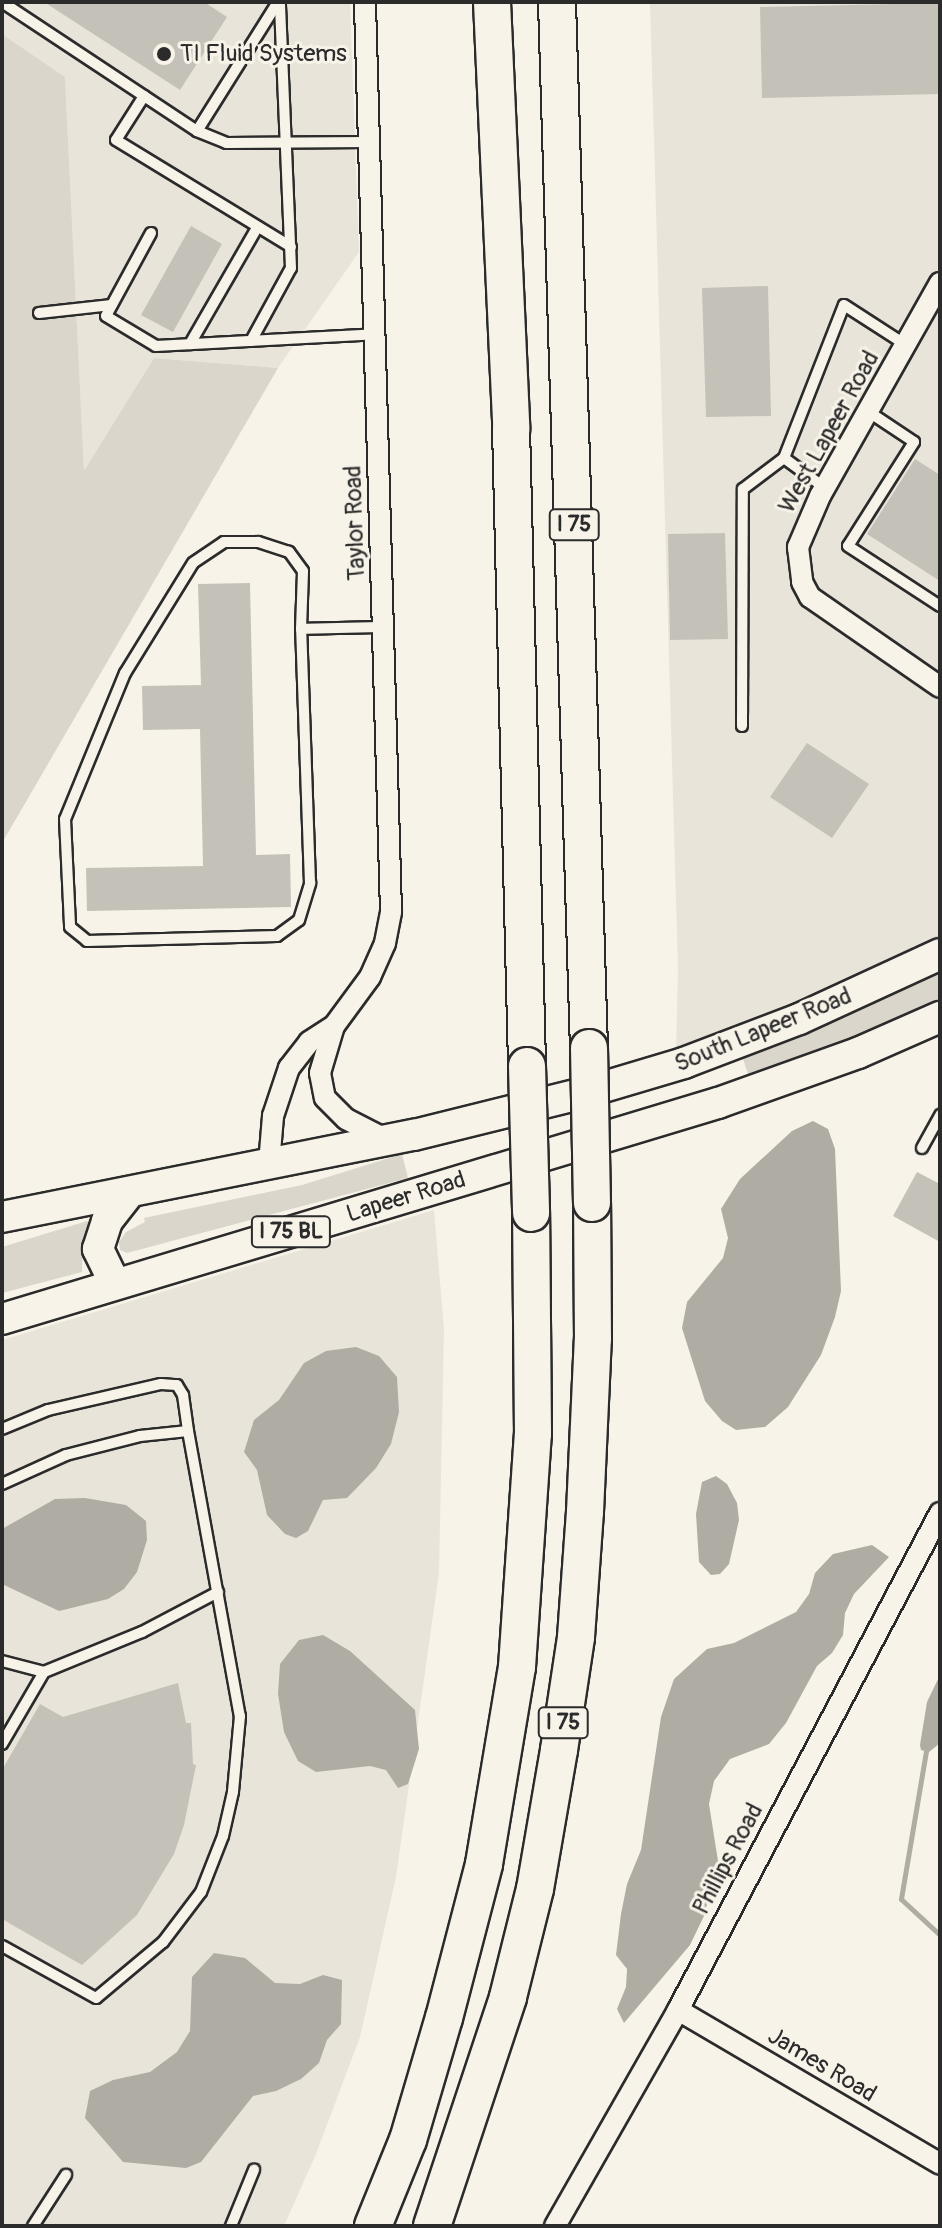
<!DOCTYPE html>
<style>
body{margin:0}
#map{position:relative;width:942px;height:2228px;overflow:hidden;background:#f7f3e8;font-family:Pangolin,sans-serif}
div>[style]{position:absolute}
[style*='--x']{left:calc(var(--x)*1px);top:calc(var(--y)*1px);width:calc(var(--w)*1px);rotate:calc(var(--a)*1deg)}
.built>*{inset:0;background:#e8e4da}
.green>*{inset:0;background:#dad6cc}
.water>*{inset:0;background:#afaca4}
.stream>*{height:5px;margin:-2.5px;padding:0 2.5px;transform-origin:2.5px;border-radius:2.5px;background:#afaca4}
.building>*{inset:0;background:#c4c1b9}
.roads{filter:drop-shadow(2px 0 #2b2b2b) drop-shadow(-2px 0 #2b2b2b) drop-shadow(0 2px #2b2b2b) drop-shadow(0 -2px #2b2b2b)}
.service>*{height:10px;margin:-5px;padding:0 5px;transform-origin:5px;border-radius:5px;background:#f7f3e8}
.minor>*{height:20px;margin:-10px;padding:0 10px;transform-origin:10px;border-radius:10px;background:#f7f3e8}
.primary>*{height:30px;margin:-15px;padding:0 15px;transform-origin:15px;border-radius:15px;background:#f7f3e8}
.motorway>*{height:36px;margin:-18px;padding:0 18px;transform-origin:18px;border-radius:18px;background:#f7f3e8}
.bridges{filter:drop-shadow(2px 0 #2b2b2b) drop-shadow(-2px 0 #2b2b2b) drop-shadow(0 2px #2b2b2b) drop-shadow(0 -2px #2b2b2b)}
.motorway-bridge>*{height:36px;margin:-18px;padding:0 18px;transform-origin:18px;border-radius:18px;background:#f7f3e8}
.dots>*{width:22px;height:22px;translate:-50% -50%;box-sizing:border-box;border:4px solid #f7f3e8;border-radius:50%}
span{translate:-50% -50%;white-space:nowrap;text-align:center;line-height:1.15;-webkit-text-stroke:6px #f7f3e8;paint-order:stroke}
.shield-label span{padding:2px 6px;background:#f7f3e8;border:2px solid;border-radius:6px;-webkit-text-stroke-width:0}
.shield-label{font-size:22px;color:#2b2b2b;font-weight:700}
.poi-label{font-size:24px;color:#2b2b2b}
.left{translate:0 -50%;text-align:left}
.street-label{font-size:24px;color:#2b2b2b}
.frame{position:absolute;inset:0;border:4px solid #2b2b2b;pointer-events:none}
</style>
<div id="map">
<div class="built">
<i style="clip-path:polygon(2px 2px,350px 2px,359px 252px,278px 368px,154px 358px,84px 473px,65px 77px,2px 34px)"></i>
<i style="clip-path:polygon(650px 2px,940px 2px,940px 943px,908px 960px,676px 1053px,678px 969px)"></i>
<i style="clip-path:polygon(434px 1210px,444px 1329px,439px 1573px,396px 1877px,360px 2037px,316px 2154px,284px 2226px,2px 2226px,2px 1340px)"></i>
</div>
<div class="green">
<i style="clip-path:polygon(2px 34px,65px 77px,84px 471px,154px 358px,278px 368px,2px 843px)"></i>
<i style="clip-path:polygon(940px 970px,940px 999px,884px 1026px,749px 1077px,742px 1056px)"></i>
<i style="clip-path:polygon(402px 1154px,408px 1178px,127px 1253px,120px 1250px,119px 1242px,126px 1232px,145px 1222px,144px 1218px,302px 1185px)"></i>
<i style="clip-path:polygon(87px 1221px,90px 1223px,83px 1244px,82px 1272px,2px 1293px,2px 1247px)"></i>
</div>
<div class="water">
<i style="clip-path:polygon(813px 1121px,828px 1129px,835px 1149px,841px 1291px,835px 1317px,821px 1355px,788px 1407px,765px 1427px,736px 1430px,722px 1421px,705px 1401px,682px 1328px,687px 1302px,723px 1258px,728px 1238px,721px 1209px,740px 1179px,792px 1131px)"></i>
<i style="clip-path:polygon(356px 1347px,379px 1356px,397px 1377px,399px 1412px,391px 1444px,376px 1468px,347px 1498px,323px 1500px,308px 1531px,296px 1538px,285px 1534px,267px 1515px,257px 1470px,244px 1452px,254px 1420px,279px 1400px,304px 1363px,326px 1351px)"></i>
<i style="clip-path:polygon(716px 1476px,727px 1484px,737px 1503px,739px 1520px,729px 1564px,720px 1574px,711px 1575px,699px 1562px,696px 1514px,702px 1482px)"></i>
<i style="clip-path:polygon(85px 1498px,126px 1505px,146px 1521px,147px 1540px,137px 1572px,124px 1589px,108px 1599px,59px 1611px,2px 1584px,2px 1529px,55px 1499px)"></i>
<i style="clip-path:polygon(872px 1545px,889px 1557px,854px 1594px,845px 1613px,843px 1635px,832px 1653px,817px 1666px,786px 1723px,769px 1744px,730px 1759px,714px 1781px,709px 1804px,718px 1861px,704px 1916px,690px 1945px,624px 2023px,617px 2009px,626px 1987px,627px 1969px,616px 1955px,621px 1914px,627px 1884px,641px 1850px,661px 1717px,674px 1679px,707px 1649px,734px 1643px,796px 1612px,809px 1594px,815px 1573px,833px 1554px)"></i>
<i style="clip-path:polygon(323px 1635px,350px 1651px,415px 1710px,419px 1749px,408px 1784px,398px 1788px,386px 1770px,370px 1766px,316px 1772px,298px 1761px,284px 1732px,278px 1694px,280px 1664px,299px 1640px)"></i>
<i style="clip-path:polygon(940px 1675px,940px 1743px,929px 1752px,921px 1750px,920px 1745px,927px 1702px)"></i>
<i style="clip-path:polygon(214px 1953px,245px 1958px,275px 1983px,300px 1984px,323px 1975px,342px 1980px,341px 2024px,327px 2040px,319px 2063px,301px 2079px,276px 2091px,253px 2096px,201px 2162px,186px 2168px,123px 2162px,85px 2118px,90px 2091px,113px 2080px,150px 2072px,177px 2052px,190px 2031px,192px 1977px)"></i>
</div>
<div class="stream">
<i style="--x:926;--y:1751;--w:150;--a:99.6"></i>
<i style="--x:901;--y:1899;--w:53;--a:42.7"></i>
</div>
<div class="building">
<i style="clip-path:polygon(44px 2px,204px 2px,227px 17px,180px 90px)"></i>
<i style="clip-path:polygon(940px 3px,940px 94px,762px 98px,760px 7px)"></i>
<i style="clip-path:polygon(191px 226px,222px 244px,173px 332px,141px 315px)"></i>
<i style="clip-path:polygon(768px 286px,771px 416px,706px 417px,702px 288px)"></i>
<i style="clip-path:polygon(915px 459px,940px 475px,940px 581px,867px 534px)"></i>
<i style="clip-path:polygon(725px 533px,728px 639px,670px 640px,668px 534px)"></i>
<i style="clip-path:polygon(250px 583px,256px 855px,290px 854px,291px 907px,87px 911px,86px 868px,203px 866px,200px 729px,143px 730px,142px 686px,201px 685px,198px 584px)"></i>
<i style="clip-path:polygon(807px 743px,869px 784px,832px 838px,770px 797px)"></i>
<i style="clip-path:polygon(917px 1172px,940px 1184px,940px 1242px,893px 1216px)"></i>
<i style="clip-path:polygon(178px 1683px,186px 1723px,191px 1723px,193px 1764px,196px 1765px,184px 1825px,174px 1854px,137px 1915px,82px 1965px,2px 1919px,2px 1770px,40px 1704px,63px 1717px)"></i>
</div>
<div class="roads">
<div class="service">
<i style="--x:2;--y:2;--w:234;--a:33.5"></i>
<i style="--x:197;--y:131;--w:152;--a:-57.9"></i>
<i style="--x:144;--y:96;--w:52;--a:122.5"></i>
<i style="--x:116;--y:140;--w:205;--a:31.4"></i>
<i style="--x:197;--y:131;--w:31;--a:22"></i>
<i style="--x:226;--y:143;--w:143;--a:-0.4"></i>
<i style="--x:151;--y:233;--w:94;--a:118.5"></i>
<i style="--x:106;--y:316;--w:58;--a:31"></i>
<i style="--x:156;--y:346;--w:219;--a:-3.1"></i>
<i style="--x:39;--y:313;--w:73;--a:-6.3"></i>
<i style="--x:251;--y:341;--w:83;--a:-61.3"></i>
<i style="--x:291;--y:268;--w:266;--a:-92.4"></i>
<i style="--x:190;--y:344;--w:134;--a:-60"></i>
<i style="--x:869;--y:412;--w:54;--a:33.7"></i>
<i style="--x:914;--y:442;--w:123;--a:122.4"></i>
<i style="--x:848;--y:546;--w:110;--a:33.1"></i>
<i style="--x:825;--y:488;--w:51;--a:-143.8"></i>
<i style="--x:784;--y:458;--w:164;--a:-68.6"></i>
<i style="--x:844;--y:305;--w:74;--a:32.8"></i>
<i style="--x:301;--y:629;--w:58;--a:-88"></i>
<i style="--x:303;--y:571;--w:24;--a:-126"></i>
<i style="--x:289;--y:552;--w:33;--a:-162"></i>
<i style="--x:258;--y:542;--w:34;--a:180"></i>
<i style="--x:224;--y:542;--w:37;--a:146"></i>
<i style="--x:193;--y:563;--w:129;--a:121.7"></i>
<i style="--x:125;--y:673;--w:158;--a:112.3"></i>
<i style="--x:65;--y:819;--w:108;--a:87.3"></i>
<i style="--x:70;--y:927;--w:22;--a:39"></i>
<i style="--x:87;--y:941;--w:190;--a:-1.5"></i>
<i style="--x:277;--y:936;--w:27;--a:-36"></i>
<i style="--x:299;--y:920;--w:39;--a:-73"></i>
<i style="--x:310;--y:883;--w:254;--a:-92"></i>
<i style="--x:301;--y:629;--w:84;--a:-1.4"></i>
<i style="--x:742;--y:726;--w:237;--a:-89.8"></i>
<i style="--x:743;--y:489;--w:51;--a:-37.1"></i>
<i style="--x:922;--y:1148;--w:38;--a:-61"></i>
<i style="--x:2;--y:1429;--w:50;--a:-22.4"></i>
<i style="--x:48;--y:1410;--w:116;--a:-13"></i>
<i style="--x:161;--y:1384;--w:16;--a:4"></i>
<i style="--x:177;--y:1385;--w:12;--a:59"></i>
<i style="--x:183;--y:1395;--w:36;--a:82"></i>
<i style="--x:2;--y:1484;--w:70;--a:-24.4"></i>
<i style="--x:66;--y:1455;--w:76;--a:-14.4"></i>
<i style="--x:140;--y:1436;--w:48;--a:-5.9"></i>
<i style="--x:188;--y:1431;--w:290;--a:79.7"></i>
<i style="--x:240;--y:1716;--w:76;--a:95.3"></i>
<i style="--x:233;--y:1792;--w:45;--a:102.8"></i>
<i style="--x:223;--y:1836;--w:60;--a:111.4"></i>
<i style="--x:201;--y:1892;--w:63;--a:127.2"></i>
<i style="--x:163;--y:1942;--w:87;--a:140.1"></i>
<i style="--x:96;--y:1998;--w:107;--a:-151"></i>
<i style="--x:2;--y:1661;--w:43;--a:14.7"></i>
<i style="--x:2;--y:1744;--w:83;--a:-59.7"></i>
<i style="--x:44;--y:1672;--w:106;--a:-22.2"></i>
<i style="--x:142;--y:1632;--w:86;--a:-27.8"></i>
<i style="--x:33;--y:2226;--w:61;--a:-57.1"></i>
<i style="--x:231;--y:2226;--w:61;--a:-67.7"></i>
</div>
<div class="minor">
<i style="--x:940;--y:283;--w:244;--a:119.4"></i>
<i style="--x:820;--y:496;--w:56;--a:113.3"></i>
<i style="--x:798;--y:547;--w:35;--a:83"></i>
<i style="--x:802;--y:582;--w:17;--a:62"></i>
<i style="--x:810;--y:597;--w:158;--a:34.7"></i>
<i style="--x:334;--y:1026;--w:49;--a:106.6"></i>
<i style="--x:320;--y:1073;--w:25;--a:79"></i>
<i style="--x:325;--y:1098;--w:30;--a:45"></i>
<i style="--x:346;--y:1119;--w:46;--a:27.1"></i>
<i style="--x:269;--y:1164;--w:48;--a:-85.2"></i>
<i style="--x:273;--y:1116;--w:51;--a:-71.6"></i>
<i style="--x:289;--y:1068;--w:33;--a:-52"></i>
<i style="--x:309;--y:1042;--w:30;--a:-33"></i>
<i style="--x:334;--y:1026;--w:61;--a:-53.7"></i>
<i style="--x:370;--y:977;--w:37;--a:-66"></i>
<i style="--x:385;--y:943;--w:32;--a:-79"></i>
<i style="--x:391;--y:912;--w:910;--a:-91.64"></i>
<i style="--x:678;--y:2010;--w:304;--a:30.4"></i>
<i style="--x:555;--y:2226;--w:249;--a:-60.3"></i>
<i style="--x:678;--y:2010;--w:562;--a:-62.2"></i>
</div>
<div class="primary">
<i style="--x:2;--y:1217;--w:420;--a:-11.3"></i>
<i style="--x:414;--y:1135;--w:171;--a:-13.9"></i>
<i style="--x:580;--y:1094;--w:109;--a:-16.6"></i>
<i style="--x:684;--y:1063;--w:123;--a:-20.9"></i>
<i style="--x:799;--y:1019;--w:155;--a:-24.7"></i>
<i style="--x:115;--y:1284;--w:39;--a:-116"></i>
<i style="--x:98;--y:1249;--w:29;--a:-72"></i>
<i style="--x:107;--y:1221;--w:34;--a:-52"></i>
<i style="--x:2;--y:1319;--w:748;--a:-16.79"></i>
<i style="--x:718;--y:1103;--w:149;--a:-19.7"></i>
<i style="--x:858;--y:1053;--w:90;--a:-23.7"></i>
</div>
<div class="motorway">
<i style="--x:492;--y:2;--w:426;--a:87.4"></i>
<i style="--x:511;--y:428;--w:638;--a:88.56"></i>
<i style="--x:557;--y:2;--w:1046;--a:88.25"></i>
<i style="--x:373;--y:2226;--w:93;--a:-67.9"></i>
<i style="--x:408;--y:2140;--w:127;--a:-73.6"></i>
<i style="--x:444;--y:2018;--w:159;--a:-75.4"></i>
<i style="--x:484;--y:1864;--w:200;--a:-80.5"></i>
<i style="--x:517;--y:1667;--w:234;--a:-86.1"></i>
<i style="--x:533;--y:1434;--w:221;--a:-90.5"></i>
<i style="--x:432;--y:2226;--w:241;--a:-71.6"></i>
<i style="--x:508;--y:1997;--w:111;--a:-76"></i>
<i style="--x:535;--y:1889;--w:141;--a:-80.2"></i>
<i style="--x:559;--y:1750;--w:114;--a:-81.4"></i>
<i style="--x:576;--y:1637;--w:125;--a:-85.9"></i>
<i style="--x:585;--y:1512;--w:173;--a:-87.4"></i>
<i style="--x:593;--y:1339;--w:136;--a:-90.4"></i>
</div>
</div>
<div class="bridges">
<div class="motorway-bridge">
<i style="--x:589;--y:1048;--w:155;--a:88.9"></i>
<i style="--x:527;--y:1066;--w:147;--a:88.4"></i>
</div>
</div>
<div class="dots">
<i style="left:164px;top:54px;background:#2b2b2b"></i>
</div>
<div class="shield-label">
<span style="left:574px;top:525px">I 75</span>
<span style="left:291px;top:1232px">I 75 BL</span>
<span style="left:563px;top:1723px">I 75</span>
</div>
<div class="poi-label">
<span class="left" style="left:180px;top:54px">TI Fluid Systems</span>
</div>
<div class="street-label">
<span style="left:829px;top:432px;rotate:-61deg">West Lapeer Road</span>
<span style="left:355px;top:523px;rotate:-92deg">Taylor Road</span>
<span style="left:763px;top:1030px;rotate:-22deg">South Lapeer Road</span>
<span style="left:406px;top:1197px;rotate:-17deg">Lapeer Road</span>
<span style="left:728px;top:1859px;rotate:-62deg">Phillips Road</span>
<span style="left:822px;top:2065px;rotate:31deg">James Road</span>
</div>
<div class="frame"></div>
</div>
